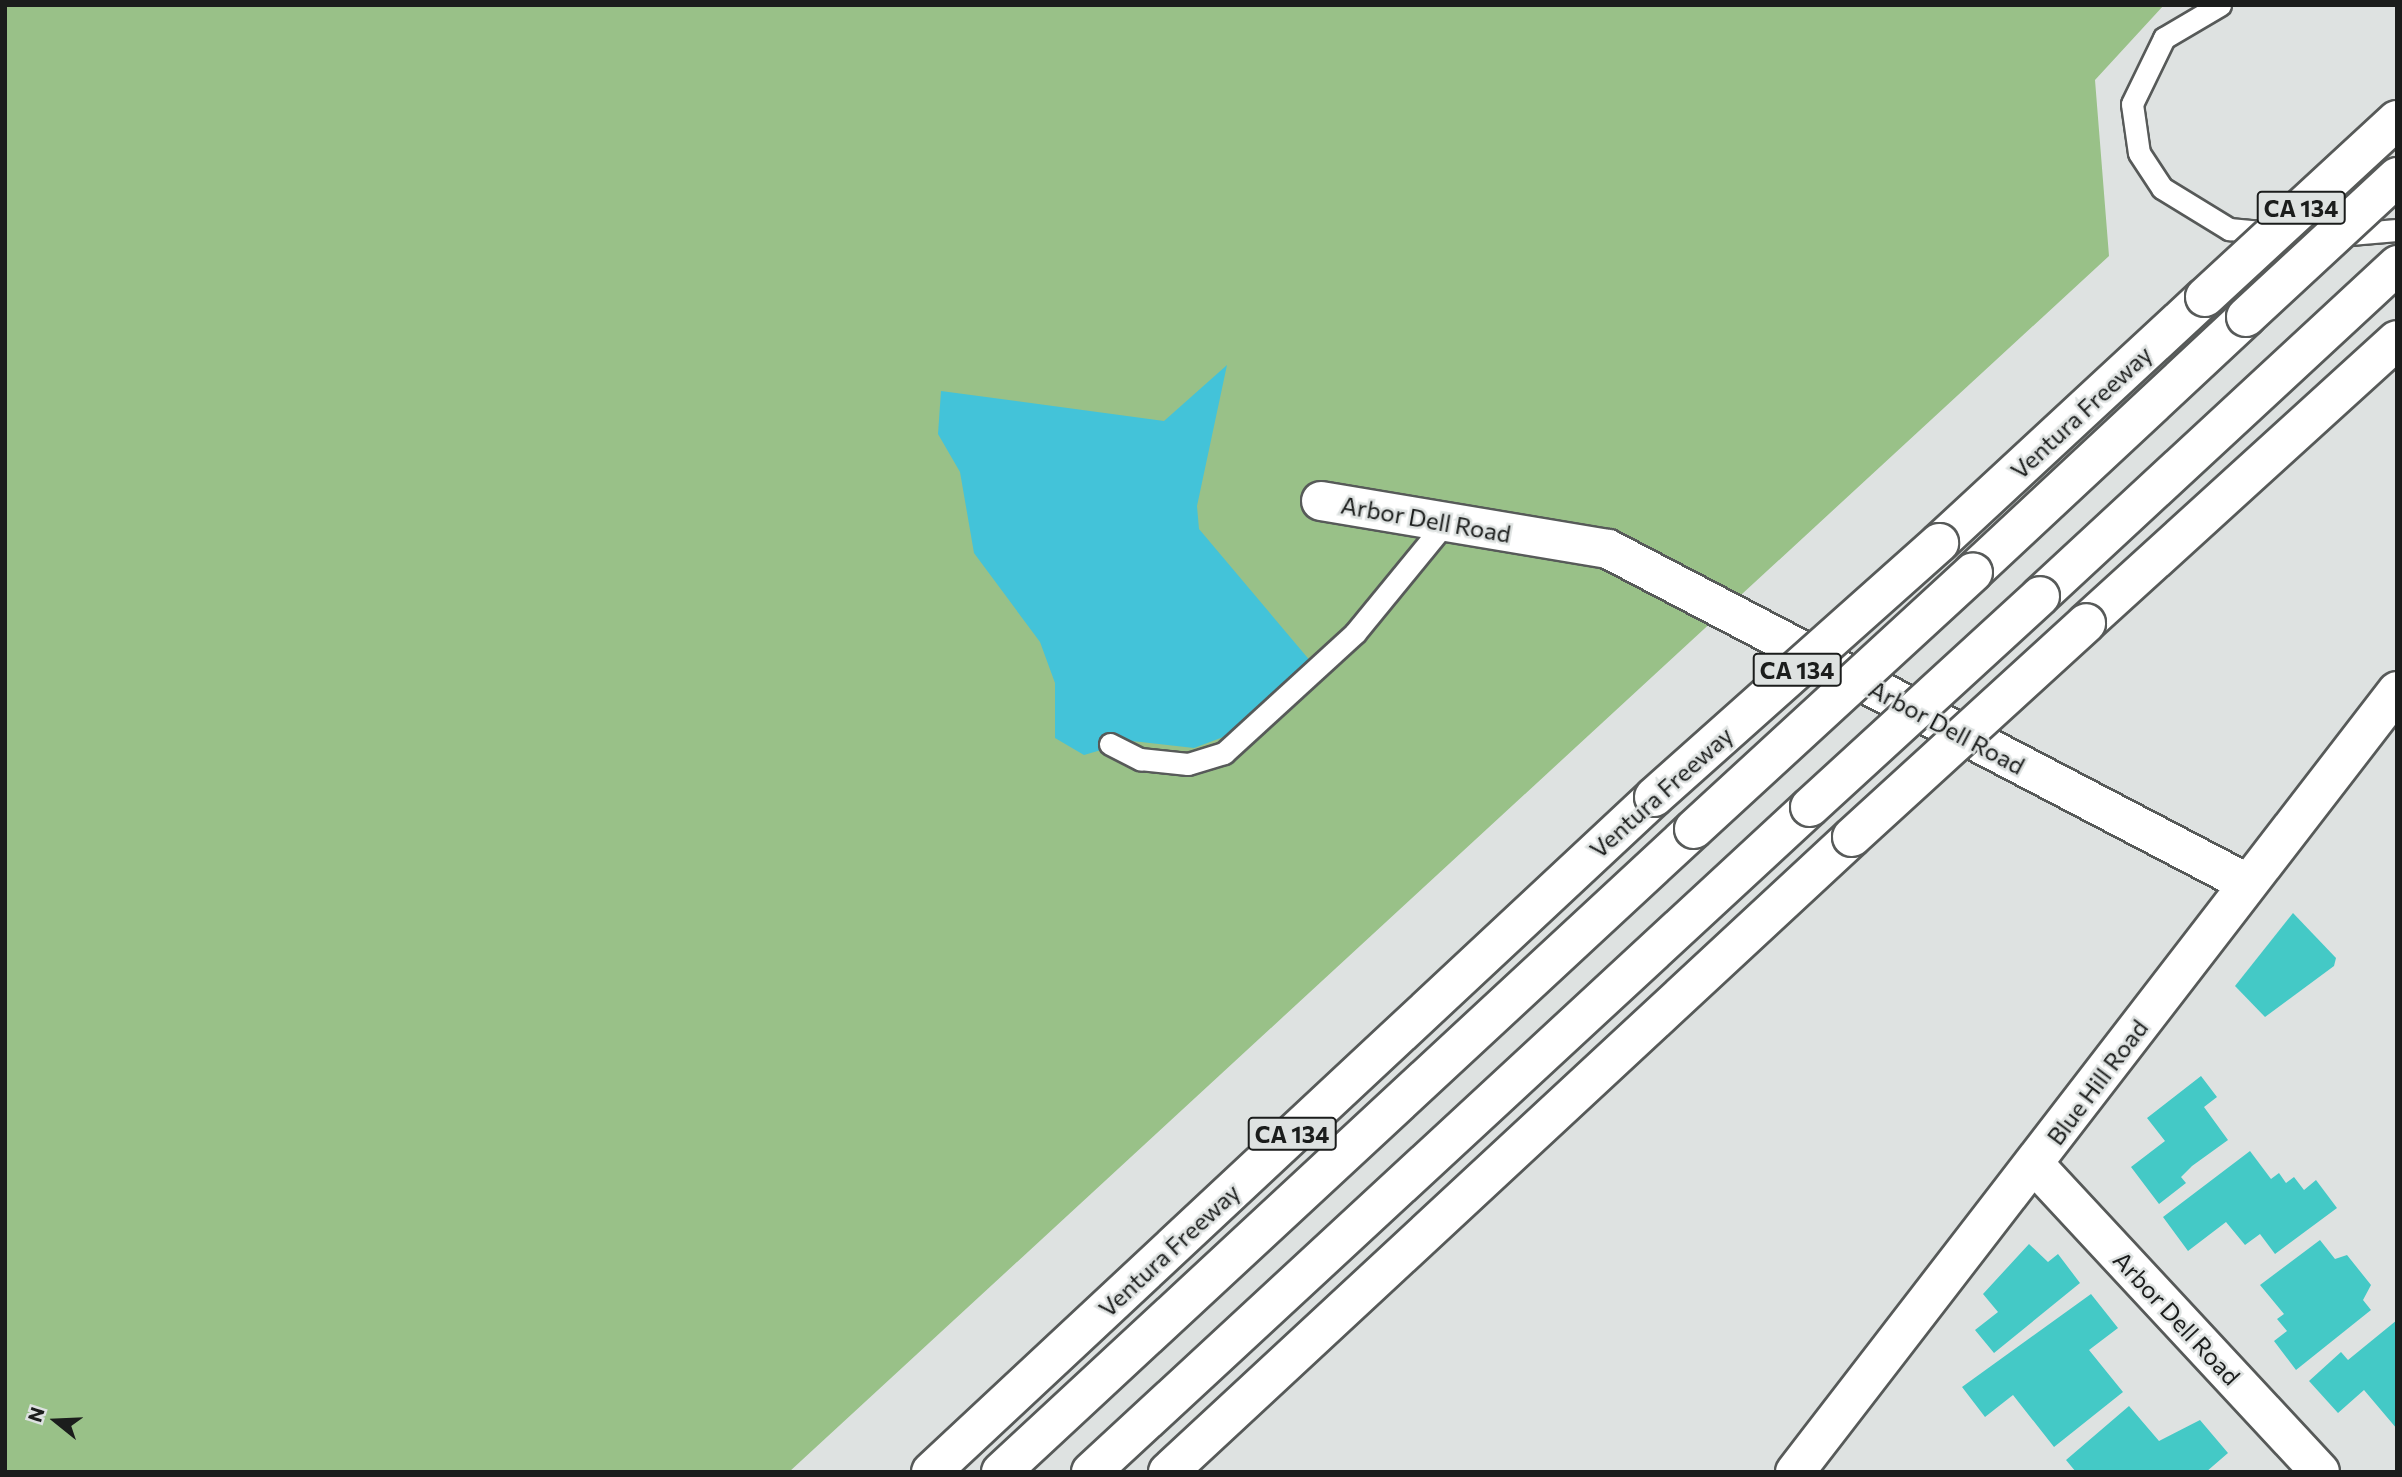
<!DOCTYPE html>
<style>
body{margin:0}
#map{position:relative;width:2402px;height:1477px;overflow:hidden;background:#dee2e1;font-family:Commissioner,sans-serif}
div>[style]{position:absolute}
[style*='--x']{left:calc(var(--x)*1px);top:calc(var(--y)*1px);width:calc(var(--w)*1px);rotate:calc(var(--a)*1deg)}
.green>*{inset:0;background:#99c188}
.water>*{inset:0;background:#43c3d9}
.building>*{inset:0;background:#44c9c6}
.roads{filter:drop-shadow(2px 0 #575a59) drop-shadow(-2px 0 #575a59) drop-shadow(0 2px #575a59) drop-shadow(0 -2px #575a59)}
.service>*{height:21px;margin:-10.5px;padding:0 10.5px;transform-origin:10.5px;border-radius:10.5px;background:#fff}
.minor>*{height:38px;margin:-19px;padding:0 19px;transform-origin:19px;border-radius:19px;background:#fff}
.motorway>*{height:38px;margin:-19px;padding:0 19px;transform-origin:19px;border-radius:19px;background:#fff}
.bridges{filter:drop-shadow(2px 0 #575a59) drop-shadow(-2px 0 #575a59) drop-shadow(0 2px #575a59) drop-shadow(0 -2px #575a59)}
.motorway-bridge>*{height:38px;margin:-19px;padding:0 19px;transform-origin:19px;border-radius:19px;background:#fff}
span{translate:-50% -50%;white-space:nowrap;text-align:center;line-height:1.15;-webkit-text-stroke:5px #dee2e1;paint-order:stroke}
.shield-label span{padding:2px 5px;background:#dee2e1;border:2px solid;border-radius:5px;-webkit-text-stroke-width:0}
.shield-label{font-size:23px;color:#1b1d1c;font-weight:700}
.street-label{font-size:24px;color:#1b1d1c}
.frame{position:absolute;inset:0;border:7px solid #1b1d1c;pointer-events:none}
.north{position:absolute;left:21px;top:1386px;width:70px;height:70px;-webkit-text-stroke:5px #dee2e1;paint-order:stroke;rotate:288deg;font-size:19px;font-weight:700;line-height:28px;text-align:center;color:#1b1d1c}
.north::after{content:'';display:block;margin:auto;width:24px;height:32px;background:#1b1d1c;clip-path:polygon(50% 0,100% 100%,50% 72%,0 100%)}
</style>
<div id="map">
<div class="green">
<i style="clip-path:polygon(5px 5px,2164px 5px,2095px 80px,2109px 256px,789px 1472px,5px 1472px)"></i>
</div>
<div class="water">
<i style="clip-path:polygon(1227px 365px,1197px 506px,1199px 529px,1312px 663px,1226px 736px,1194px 748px,1132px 741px,1084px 755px,1055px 738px,1055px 683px,1040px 642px,974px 553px,960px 472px,938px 434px,941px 391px,1164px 421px)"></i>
</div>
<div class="building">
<i style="clip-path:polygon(2293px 913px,2336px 958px,2334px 966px,2265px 1017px,2235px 986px)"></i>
<i style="clip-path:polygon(2201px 1076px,2217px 1097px,2204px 1107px,2228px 1140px,2192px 1166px,2181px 1177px,2186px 1183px,2159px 1204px,2131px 1167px,2165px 1141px,2147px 1118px)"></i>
<i style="clip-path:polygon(2250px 1151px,2271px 1179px,2279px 1173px,2286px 1183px,2294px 1177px,2304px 1190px,2316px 1180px,2337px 1208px,2275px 1254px,2260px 1234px,2245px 1245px,2226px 1222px,2188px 1251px,2163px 1217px)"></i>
<i style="clip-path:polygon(2320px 1240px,2335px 1259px,2347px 1255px,2371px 1285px,2363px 1300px,2371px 1310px,2296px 1370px,2274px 1341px,2287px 1331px,2277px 1319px,2284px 1314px,2260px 1285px)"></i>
<i style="clip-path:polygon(2029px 1244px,2048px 1262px,2058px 1254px,2080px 1283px,1994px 1353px,1975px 1330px,1998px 1312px,1983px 1294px)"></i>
<i style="clip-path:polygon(2091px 1294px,2118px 1328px,2089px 1350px,2123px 1392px,2054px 1447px,2013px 1395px,1985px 1417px,1962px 1387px)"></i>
<i style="clip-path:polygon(2397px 1320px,2397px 1429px,2364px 1390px,2338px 1413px,2309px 1381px,2341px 1352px,2348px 1360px)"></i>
<i style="clip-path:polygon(2129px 1406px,2159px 1441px,2200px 1420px,2228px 1453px,2206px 1472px,2076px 1472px,2066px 1460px)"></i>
</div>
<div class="roads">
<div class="service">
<i style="--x:2220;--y:5;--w:65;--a:149.5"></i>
<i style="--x:2164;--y:38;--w:73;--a:115.9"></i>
<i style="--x:2132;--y:104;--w:49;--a:81.9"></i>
<i style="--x:2139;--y:153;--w:42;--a:56.7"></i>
<i style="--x:2162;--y:188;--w:79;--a:31.5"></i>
<i style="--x:2229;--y:229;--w:86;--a:5.3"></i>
<i style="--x:2315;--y:237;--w:82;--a:-4.9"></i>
<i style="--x:1110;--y:744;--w:34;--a:27"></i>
<i style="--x:1140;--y:759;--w:48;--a:5.9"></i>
<i style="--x:1188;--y:764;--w:38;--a:-17"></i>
<i style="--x:1224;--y:753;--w:178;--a:-42.5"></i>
<i style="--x:1355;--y:633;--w:144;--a:-50.7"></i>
</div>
<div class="minor">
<i style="--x:1321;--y:501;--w:291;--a:9.5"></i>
<i style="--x:1608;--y:549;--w:721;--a:27.6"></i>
<i style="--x:2034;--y:1164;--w:420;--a:47.1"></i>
<i style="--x:1795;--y:1472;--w:986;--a:-52.37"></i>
</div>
<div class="motorway">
<i style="--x:1939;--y:543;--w:362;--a:-42.8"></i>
<i style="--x:1973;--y:572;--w:374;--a:-43"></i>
<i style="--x:2040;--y:596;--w:487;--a:-42.8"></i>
<i style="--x:2086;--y:623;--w:420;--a:-42.3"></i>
<i style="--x:931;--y:1472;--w:989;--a:-43.03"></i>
<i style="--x:1001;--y:1472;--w:945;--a:-42.86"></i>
<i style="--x:1091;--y:1472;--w:979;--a:-42.77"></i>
<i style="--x:1168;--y:1472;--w:933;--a:-42.87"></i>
</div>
</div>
<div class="bridges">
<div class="motorway-bridge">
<i style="--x:2205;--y:297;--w:261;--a:-42.7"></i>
<i style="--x:2246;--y:317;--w:206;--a:-42.8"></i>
<i style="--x:1654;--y:797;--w:382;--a:-41.7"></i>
<i style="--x:1810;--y:807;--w:312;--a:-42.5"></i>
<i style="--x:1694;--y:829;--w:379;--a:-42.6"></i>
<i style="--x:1852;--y:837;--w:317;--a:-42.4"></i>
</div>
</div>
<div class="shield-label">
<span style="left:2301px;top:208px">CA 134</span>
<span style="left:1797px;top:670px">CA 134</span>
<span style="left:1292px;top:1134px">CA 134</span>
</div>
<div class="street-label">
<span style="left:2081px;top:412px;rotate:-43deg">Ventura Freeway</span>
<span style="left:1426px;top:519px;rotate:10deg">Arbor Dell Road</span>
<span style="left:1947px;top:727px;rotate:28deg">Arbor Dell Road</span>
<span style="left:1661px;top:792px;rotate:-42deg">Ventura Freeway</span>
<span style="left:2097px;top:1082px;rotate:-53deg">Blue Hill Road</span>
<span style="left:1169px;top:1250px;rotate:-43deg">Ventura Freeway</span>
<span style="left:2177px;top:1318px;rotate:47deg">Arbor Dell Road</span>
</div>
<div class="frame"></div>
<div class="north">N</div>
</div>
